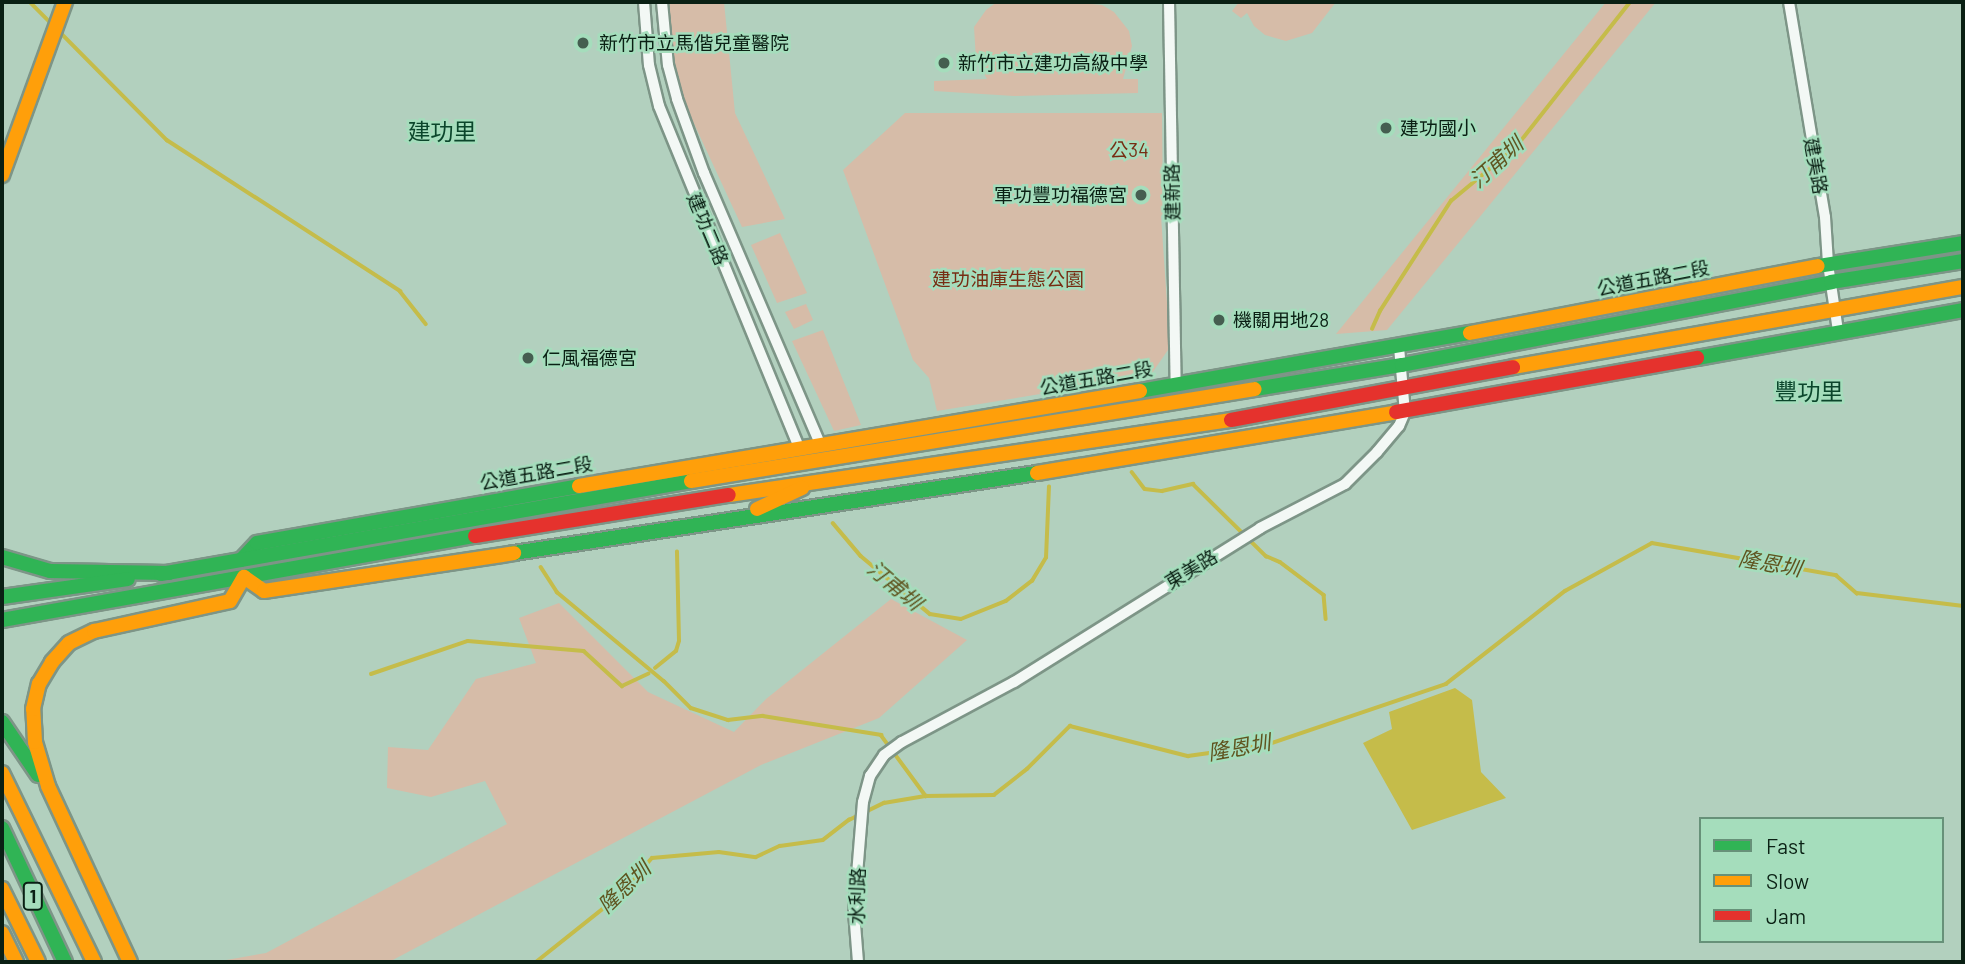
<!DOCTYPE html>
<meta charset="utf-8">
<style>
body{margin:0}
#map{position:relative;width:1965px;height:964px;overflow:hidden;background:#b2d0be;font-family:Barlow,"Noto Sans TC",sans-serif}
div>[style]{position:absolute}
[style*='--x']{left:calc(var(--x)*1px);top:calc(var(--y)*1px);width:calc(var(--w)*1px);rotate:calc(var(--a)*1deg)}
.green>*{inset:0;background:#d6bca8}
.water>*{inset:0;background:#c5bc4a}
.stream>*{height:3.5px;margin:-1.75px;padding:0 1.75px;transform-origin:1.75px;border-radius:1.75px;background:#c5bc4a}
.roads{filter:drop-shadow(2px 0 #7d9587) drop-shadow(-2px 0 #7d9587) drop-shadow(0 2px #7d9587) drop-shadow(0 -2px #7d9587)}
.street>*{height:10px;margin:-5px;padding:0 5px;transform-origin:5px;border-radius:5px;background:#f3f8f5}
.fast>*{height:14px;margin:-7px;padding:0 7px;transform-origin:7px;border-radius:7px;background:#30b455}
.slow>*{height:14px;margin:-7px;padding:0 7px;transform-origin:7px;border-radius:7px;background:#ff9f0a}
.jam>*{height:14px;margin:-7px;padding:0 7px;transform-origin:7px;border-radius:7px;background:#e5322d}
.dots>*{width:19px;height:19px;translate:-50% -50%;box-sizing:border-box;border:4px solid #a5ddbc;border-radius:50%}
span{translate:-50% -50%;white-space:nowrap;text-align:center;line-height:1.15;-webkit-text-stroke:5px #a5ddbc;paint-order:stroke}
.shield-label span{padding:2px 5px;background:#a5ddbc;border:2px solid;border-radius:5px;-webkit-text-stroke-width:0}
.shield-label{font-size:18px;color:#0a2014;font-weight:700}
.poi-label{font-size:19px;color:#0a2014}
.left{translate:0 -50%;text-align:left}
.right{translate:-100% -50%;text-align:right}
.park-label{font-size:19px;color:#772d13}
.street-label{font-size:19px;color:#0a2014}
.water-label{font-size:21px;color:#5f541f;font-style:italic}
.quarter-label{font-size:23px;color:#0b452b}
.frame{position:absolute;inset:0;border:4px solid #0a2014;pointer-events:none}
.legend{position:absolute;left:1699px;top:817px;width:245px;height:126px;box-sizing:border-box;background:#a5ddbc;border:2px solid #679179;margin:0;padding:9px 12px;list-style:none;font-size:21px;color:#0a2014}
.legend li{display:flex;align-items:center;gap:14px;height:35px}
.legend b{width:35px;border:2px solid #679179}
</style>
<div id="map">
<div class="green">
<i style="clip-path:polygon(665px 2px,724px 2px,735px 113px,785px 219px,742px 227px,671px 74px)"></i>
<i style="clip-path:polygon(997px 2px,1072px 2px,1102px 5px,1114px 12px,1129px 31px,1132px 46px,1123px 79px,1138px 79px,1138px 93px,1014px 96px,934px 91px,934px 81px,987px 79px,976px 60px,974px 27px,986px 10px)"></i>
<i style="clip-path:polygon(1239px 2px,1336px 2px,1312px 33px,1286px 41px,1265px 35px,1254px 26px,1247px 13px,1241px 18px,1232px 11px)"></i>
<i style="clip-path:polygon(1606px 2px,1656px 2px,1387px 330px,1336px 334px)"></i>
<i style="clip-path:polygon(905px 113px,1162px 113px,1163px 215px,1161px 216px,1170px 347px,1150px 376px,937px 411px,929px 378px,913px 360px,843px 170px)"></i>
<i style="clip-path:polygon(780px 233px,807px 293px,777px 303px,751px 245px)"></i>
<i style="clip-path:polygon(806px 304px,813px 320px,794px 329px,785px 312px)"></i>
<i style="clip-path:polygon(823px 330px,861px 425px,834px 431px,792px 341px)"></i>
<i style="clip-path:polygon(891px 599px,967px 640px,879px 718px,761px 765px,389px 962px,215px 962px,266px 953px,507px 824px,485px 781px,431px 797px,387px 788px,388px 747px,428px 750px,476px 679px,536px 663px,519px 618px,559px 603px,648px 692px,734px 732px,766px 699px)"></i>
</div>
<div class="water">
<i style="clip-path:polygon(1455px 688px,1472px 700px,1481px 772px,1506px 798px,1412px 830px,1363px 743px,1392px 729px,1389px 712px)"></i>
</div>
<div class="stream">
<i style="--x:30;--y:2;--w:33;--a:45"></i>
<i style="--x:58;--y:30;--w:155;--a:45.3"></i>
<i style="--x:167;--y:140;--w:278;--a:32.9"></i>
<i style="--x:400;--y:291;--w:42;--a:51.8"></i>
<i style="--x:1372;--y:329;--w:20;--a:-66"></i>
<i style="--x:1380;--y:311;--w:131;--a:-57.2"></i>
<i style="--x:1451;--y:201;--w:85;--a:-39.7"></i>
<i style="--x:1516;--y:147;--w:184;--a:-51.8"></i>
<i style="--x:1132;--y:472;--w:21;--a:53"></i>
<i style="--x:1145;--y:489;--w:17;--a:7"></i>
<i style="--x:1162;--y:491;--w:32;--a:-13"></i>
<i style="--x:1193;--y:484;--w:103;--a:44.6"></i>
<i style="--x:1266;--y:556;--w:15;--a:23"></i>
<i style="--x:1280;--y:562;--w:55;--a:36.9"></i>
<i style="--x:1324;--y:595;--w:24;--a:85"></i>
<i style="--x:833;--y:523;--w:43;--a:49.7"></i>
<i style="--x:861;--y:556;--w:90;--a:40"></i>
<i style="--x:930;--y:614;--w:31;--a:9"></i>
<i style="--x:961;--y:619;--w:48;--a:-21.8"></i>
<i style="--x:1006;--y:601;--w:33;--a:-38"></i>
<i style="--x:1032;--y:581;--w:27;--a:-59"></i>
<i style="--x:1046;--y:558;--w:71;--a:-87.6"></i>
<i style="--x:541;--y:567;--w:30;--a:57"></i>
<i style="--x:557;--y:592;--w:139;--a:39.8"></i>
<i style="--x:664;--y:681;--w:38;--a:45"></i>
<i style="--x:691;--y:708;--w:39;--a:18"></i>
<i style="--x:728;--y:720;--w:35;--a:-7"></i>
<i style="--x:763;--y:716;--w:120;--a:9.1"></i>
<i style="--x:881;--y:735;--w:76;--a:53.6"></i>
<i style="--x:655;--y:668;--w:27;--a:-39"></i>
<i style="--x:676;--y:651;--w:10;--a:-73"></i>
<i style="--x:679;--y:641;--w:89;--a:-91.3"></i>
<i style="--x:371;--y:674;--w:102;--a:-18.8"></i>
<i style="--x:468;--y:641;--w:116;--a:4.9"></i>
<i style="--x:584;--y:651;--w:52;--a:42.6"></i>
<i style="--x:622;--y:686;--w:29;--a:-25"></i>
<i style="--x:536;--y:962;--w:106;--a:-38.5"></i>
<i style="--x:619;--y:896;--w:50;--a:-49"></i>
<i style="--x:652;--y:858;--w:67;--a:-5.1"></i>
<i style="--x:719;--y:852;--w:37;--a:8"></i>
<i style="--x:756;--y:857;--w:26;--a:-25"></i>
<i style="--x:780;--y:846;--w:43;--a:-7.9"></i>
<i style="--x:823;--y:840;--w:33;--a:-38"></i>
<i style="--x:849;--y:820;--w:39;--a:-26"></i>
<i style="--x:884;--y:803;--w:43;--a:-9.5"></i>
<i style="--x:926;--y:796;--w:68;--a:-0.8"></i>
<i style="--x:994;--y:795;--w:42;--a:-38.2"></i>
<i style="--x:1027;--y:769;--w:61;--a:-45"></i>
<i style="--x:1070;--y:726;--w:122;--a:14.3"></i>
<i style="--x:1188;--y:756;--w:79;--a:-8"></i>
<i style="--x:1266;--y:745;--w:190;--a:-18.7"></i>
<i style="--x:1446;--y:684;--w:151;--a:-38"></i>
<i style="--x:1565;--y:591;--w:99;--a:-28.9"></i>
<i style="--x:1652;--y:543;--w:187;--a:9.9"></i>
<i style="--x:1836;--y:575;--w:28;--a:41"></i>
<i style="--x:1857;--y:593;--w:107;--a:7"></i>
</div>
<div class="roads">
<div class="street">
<i style="--x:644;--y:2;--w:63;--a:85.5"></i>
<i style="--x:649;--y:65;--w:42;--a:76.3"></i>
<i style="--x:659;--y:106;--w:371;--a:67.7"></i>
<i style="--x:662;--y:2;--w:63;--a:84.6"></i>
<i style="--x:668;--y:65;--w:35;--a:75"></i>
<i style="--x:677;--y:99;--w:79;--a:70"></i>
<i style="--x:704;--y:173;--w:297;--a:66.8"></i>
<i style="--x:1169;--y:2;--w:382;--a:89"></i>
<i style="--x:1789;--y:2;--w:218;--a:80.5"></i>
<i style="--x:1825;--y:217;--w:47;--a:86.3"></i>
<i style="--x:1828;--y:264;--w:68;--a:81.5"></i>
<i style="--x:858;--y:962;--w:51;--a:-94.5"></i>
<i style="--x:854;--y:911;--w:109;--a:-85.3"></i>
<i style="--x:863;--y:802;--w:27;--a:-75"></i>
<i style="--x:870;--y:776;--w:25;--a:-56"></i>
<i style="--x:884;--y:755;--w:22;--a:-36"></i>
<i style="--x:902;--y:742;--w:127;--a:-28.2"></i>
<i style="--x:1014;--y:682;--w:290;--a:-32"></i>
<i style="--x:1260;--y:528;--w:96;--a:-27.4"></i>
<i style="--x:1345;--y:484;--w:45;--a:-45"></i>
<i style="--x:1377;--y:452;--w:34;--a:-50"></i>
<i style="--x:1399;--y:426;--w:15;--a:-67"></i>
<i style="--x:1405;--y:412;--w:65;--a:-95.3"></i>
</div>
<div class="fast">
<i style="--x:1818;--y:266;--w:147;--a:-9"></i>
<i style="--x:1697;--y:358;--w:270;--a:-10.2"></i>
<i style="--x:1255;--y:389;--w:149;--a:-9.3"></i>
<i style="--x:1402;--y:365;--w:437;--a:-10.9"></i>
<i style="--x:1831;--y:282;--w:134;--a:-9"></i>
<i style="--x:1140;--y:391;--w:335;--a:-10"></i>
<i style="--x:514;--y:553;--w:529;--a:-8.7"></i>
<i style="--x:2;--y:557;--w:50;--a:16.3"></i>
<i style="--x:50;--y:571;--w:119;--a:1"></i>
<i style="--x:241;--y:560;--w:23;--a:-47"></i>
<i style="--x:257;--y:543;--w:327;--a:-10"></i>
<i style="--x:161;--y:574;--w:538;--a:-9.95"></i>
<i style="--x:2;--y:597;--w:127;--a:-8.1"></i>
<i style="--x:2;--y:620;--w:480;--a:-10.1"></i>
<i style="--x:2;--y:722;--w:64;--a:55.8"></i>
<i style="--x:2;--y:828;--w:148;--a:64.8"></i>
</div>
<div class="slow">
<i style="--x:2;--y:175;--w:184;--a:-70"></i>
<i style="--x:1470;--y:333;--w:354;--a:-10.9"></i>
<i style="--x:1513;--y:367;--w:457;--a:-10.1"></i>
<i style="--x:1037;--y:473;--w:364;--a:-9.6"></i>
<i style="--x:691;--y:481;--w:571;--a:-9.26"></i>
<i style="--x:579;--y:486;--w:569;--a:-9.61"></i>
<i style="--x:729;--y:495;--w:508;--a:-8.5"></i>
<i style="--x:757;--y:509;--w:50;--a:-25"></i>
<i style="--x:244;--y:577;--w:24;--a:35"></i>
<i style="--x:264;--y:591;--w:253;--a:-8.6"></i>
<i style="--x:2;--y:773;--w:210;--a:64"></i>
<i style="--x:2;--y:889;--w:81;--a:63.7"></i>
<i style="--x:2;--y:933;--w:32;--a:64"></i>
<i style="--x:130;--y:962;--w:194;--a:-115"></i>
<i style="--x:48;--y:786;--w:46;--a:-106.5"></i>
<i style="--x:35;--y:742;--w:33;--a:-93"></i>
<i style="--x:33;--y:709;--w:26;--a:-77"></i>
<i style="--x:39;--y:684;--w:26;--a:-59"></i>
<i style="--x:52;--y:662;--w:25;--a:-48"></i>
<i style="--x:69;--y:643;--w:28;--a:-26"></i>
<i style="--x:94;--y:631;--w:139;--a:-12.4"></i>
<i style="--x:230;--y:601;--w:28;--a:-60"></i>
</div>
<div class="jam">
<i style="--x:1396;--y:412;--w:306;--a:-10.2"></i>
<i style="--x:1231;--y:420;--w:287;--a:-10.6"></i>
<i style="--x:475;--y:536;--w:257;--a:-9.2"></i>
</div>
</div>
<div class="dots">
<i style="left:583px;top:43px;background:#455e50"></i>
<i style="left:944px;top:63px;background:#455e50"></i>
<i style="left:1386px;top:128px;background:#455e50"></i>
<i style="left:1141px;top:195px;background:#455e50"></i>
<i style="left:1219px;top:320px;background:#455e50"></i>
<i style="left:528px;top:358px;background:#455e50"></i>
</div>
<div class="shield-label">
<span style="left:33px;top:896px">1</span>
</div>
<div class="poi-label">
<span class="left" style="left:599px;top:43px">新竹市立馬偕兒童醫院</span>
<span class="left" style="left:958px;top:63px">新竹市立建功高級中學</span>
<span class="left" style="left:1400px;top:128px">建功國小</span>
<span class="right" style="left:1127px;top:195px">軍功豐功福德宮</span>
<span class="left" style="left:1233px;top:320px">機關用地28</span>
<span class="left" style="left:542px;top:358px">仁風福德宮</span>
</div>
<div class="park-label">
<span style="left:1129px;top:150px">公34</span>
<span style="left:1008px;top:279px">建功油庫生態公園</span>
</div>
<div class="street-label">
<span style="left:1816px;top:166px;rotate:80deg">建美路</span>
<span style="left:1172px;top:192px;rotate:-91deg">建新路</span>
<span style="left:708px;top:229px;rotate:67deg">建功二路</span>
<span style="left:1653px;top:278px;rotate:-11deg">公道五路二段</span>
<span style="left:1096px;top:378px;rotate:-10deg">公道五路二段</span>
<span style="left:536px;top:473px;rotate:-10deg">公道五路二段</span>
<span style="left:1191px;top:569px;rotate:-31deg">東美路</span>
<span style="left:857px;top:896px;rotate:-88deg">水利路</span>
</div>
<div class="water-label">
<span style="left:1496px;top:162px;rotate:-42deg">汀甫圳</span>
<span style="left:1770px;top:563px;rotate:10deg">隆恩圳</span>
<span style="left:895px;top:585px;rotate:40deg">汀甫圳</span>
<span style="left:1239px;top:747px;rotate:-10deg">隆恩圳</span>
<span style="left:624px;top:887px;rotate:-44deg">隆恩圳</span>
</div>
<div class="quarter-label">
<span style="left:442px;top:131px">建功里</span>
<span style="left:1809px;top:391px">豐功里</span>
</div>
<div class="frame"></div>
<ul class="legend">
<li><b style="height:9px;background:#30b455"></b>Fast</li>
<li><b style="height:9px;background:#ff9f0a"></b>Slow</li>
<li><b style="height:9px;background:#e5322d"></b>Jam</li>
</ul>
</div>
